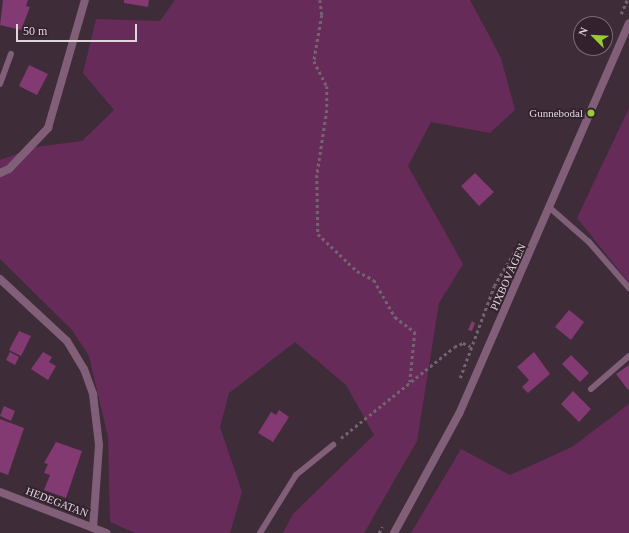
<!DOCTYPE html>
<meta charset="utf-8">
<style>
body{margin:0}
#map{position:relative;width:629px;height:533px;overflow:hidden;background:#3e2c39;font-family:Georgia,serif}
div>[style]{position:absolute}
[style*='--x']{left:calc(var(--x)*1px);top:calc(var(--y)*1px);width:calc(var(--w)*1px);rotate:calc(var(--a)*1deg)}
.green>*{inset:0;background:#672b5a}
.building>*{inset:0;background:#833972}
.path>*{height:2.5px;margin-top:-1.25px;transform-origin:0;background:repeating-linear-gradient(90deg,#74646f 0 3px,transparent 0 6px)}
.service>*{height:6px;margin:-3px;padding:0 3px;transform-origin:3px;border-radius:3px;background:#815f78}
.minor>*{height:8px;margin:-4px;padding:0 4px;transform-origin:4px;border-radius:4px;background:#815f78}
.tertiary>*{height:8px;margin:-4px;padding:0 4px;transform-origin:4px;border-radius:4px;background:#815f78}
.dots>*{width:11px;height:11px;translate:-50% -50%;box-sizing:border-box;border:2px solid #33222e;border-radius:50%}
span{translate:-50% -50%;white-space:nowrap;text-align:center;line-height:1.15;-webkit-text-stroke:3.5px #33222e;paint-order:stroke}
.poi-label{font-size:11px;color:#e0d5dc}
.right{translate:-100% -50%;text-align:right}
.street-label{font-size:11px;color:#e0d5dc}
.north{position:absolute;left:573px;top:16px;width:40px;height:40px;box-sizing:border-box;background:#33222e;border:1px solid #786a74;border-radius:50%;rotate:294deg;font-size:11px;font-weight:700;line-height:16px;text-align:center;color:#e0d5dc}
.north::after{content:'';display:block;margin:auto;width:14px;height:18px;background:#99cb36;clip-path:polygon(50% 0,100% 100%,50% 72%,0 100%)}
.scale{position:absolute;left:16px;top:24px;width:121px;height:18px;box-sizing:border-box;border:2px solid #e0d5dc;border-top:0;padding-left:5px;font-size:12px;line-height:14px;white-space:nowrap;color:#e0d5dc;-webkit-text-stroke:3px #33222e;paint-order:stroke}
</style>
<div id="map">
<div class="green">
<i style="clip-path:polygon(175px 0,470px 0,501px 58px,515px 110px,490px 133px,431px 122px,408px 166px,463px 264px,439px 303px,417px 441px,364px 533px,283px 533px,293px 514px,374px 435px,346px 385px,295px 342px,229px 393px,220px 427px,242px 492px,230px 533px,135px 533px,110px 522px,108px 437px,89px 356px,72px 330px,0 259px,0 160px,36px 147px,82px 141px,114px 110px,83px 73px,96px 19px,160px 21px)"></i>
<i style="clip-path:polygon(629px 108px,629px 283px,577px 218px)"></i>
<i style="clip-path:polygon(629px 404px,629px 533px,411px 533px,461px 449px,510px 475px,572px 447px)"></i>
</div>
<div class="building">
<i style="clip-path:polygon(3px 0,28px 0,26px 6px,30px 7px,21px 30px,0 25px)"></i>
<i style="clip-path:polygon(124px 0,149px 0,148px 7px,124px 3px)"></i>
<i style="clip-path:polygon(29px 65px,48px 74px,37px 95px,19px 86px)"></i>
<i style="clip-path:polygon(475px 173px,494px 192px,479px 206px,461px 186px)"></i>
<i style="clip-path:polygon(569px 310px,584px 322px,571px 340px,555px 327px)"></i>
<i style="clip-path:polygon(472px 321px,475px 323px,472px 331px,468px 330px)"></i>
<i style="clip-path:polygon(19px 331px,31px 336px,21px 356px,9px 350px)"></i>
<i style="clip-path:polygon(10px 352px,19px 357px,15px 365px,6px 360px)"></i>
<i style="clip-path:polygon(43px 352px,52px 357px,49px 362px,56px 366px,48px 380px,31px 369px)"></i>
<i style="clip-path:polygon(534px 352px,550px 374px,528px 393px,522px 387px,529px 380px,517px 367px)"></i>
<i style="clip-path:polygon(571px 355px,589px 373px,580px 382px,562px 364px)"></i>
<i style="clip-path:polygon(629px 365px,629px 389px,628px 390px,616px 374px)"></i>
<i style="clip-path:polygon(573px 391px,591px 409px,579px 422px,561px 404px)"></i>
<i style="clip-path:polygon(4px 406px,15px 411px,11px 421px,0 416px)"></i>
<i style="clip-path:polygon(279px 410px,289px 417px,273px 442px,258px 433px,271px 412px,276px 415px)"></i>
<i style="clip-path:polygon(0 419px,24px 428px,8px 475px,0 472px)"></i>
<i style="clip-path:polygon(56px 442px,82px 451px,66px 498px,44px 490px,50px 475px,44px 473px,48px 464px,44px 463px)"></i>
</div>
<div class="path">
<i style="--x:320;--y:0;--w:15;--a:82"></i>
<i style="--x:322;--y:15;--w:47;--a:99.9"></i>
<i style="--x:314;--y:61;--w:28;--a:63"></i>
<i style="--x:327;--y:86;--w:24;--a:90"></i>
<i style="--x:327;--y:110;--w:66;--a:98.7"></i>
<i style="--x:317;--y:175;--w:59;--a:89"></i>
<i style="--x:318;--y:234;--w:54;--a:43.5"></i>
<i style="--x:357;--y:271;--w:19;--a:28"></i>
<i style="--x:374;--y:280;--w:43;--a:60.4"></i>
<i style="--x:395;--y:317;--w:25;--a:37"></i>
<i style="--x:415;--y:332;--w:50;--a:95.7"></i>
<i style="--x:621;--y:14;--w:15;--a:-67"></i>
<i style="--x:460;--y:378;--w:98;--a:-69.7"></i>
<i style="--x:494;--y:286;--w:41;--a:-59"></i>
<i style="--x:341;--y:438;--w:145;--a:-38.8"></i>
<i style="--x:454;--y:347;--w:10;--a:-24"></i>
<i style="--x:463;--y:343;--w:8;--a:23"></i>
<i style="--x:379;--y:533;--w:7;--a:-63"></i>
</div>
<div class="service">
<i style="--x:0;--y:84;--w:32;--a:-70"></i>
<i style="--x:550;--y:208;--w:52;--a:41.1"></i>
<i style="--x:589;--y:242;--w:61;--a:49"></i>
<i style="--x:591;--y:389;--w:50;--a:-41"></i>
<i style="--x:260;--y:533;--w:68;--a:-58.2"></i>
<i style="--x:296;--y:475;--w:48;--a:-39"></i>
</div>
<div class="minor">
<i style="--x:0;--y:173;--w:10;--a:-24"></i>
<i style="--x:9;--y:169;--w:57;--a:-46.4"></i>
<i style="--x:48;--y:128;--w:133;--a:-73.9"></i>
<i style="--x:0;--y:279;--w:91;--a:42.8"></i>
<i style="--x:67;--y:341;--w:33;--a:59"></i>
<i style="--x:84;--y:369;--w:27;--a:70"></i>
<i style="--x:93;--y:394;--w:51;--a:83.3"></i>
<i style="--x:99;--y:445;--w:83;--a:94.1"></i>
<i style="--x:0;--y:492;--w:114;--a:21.1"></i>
</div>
<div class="tertiary">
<i style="--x:394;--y:533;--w:136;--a:-61.4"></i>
<i style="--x:459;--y:414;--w:426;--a:-66.5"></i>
</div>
<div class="dots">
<i style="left:591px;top:113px;background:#99cb36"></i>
</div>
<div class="poi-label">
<span class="right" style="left:583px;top:113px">Gunnebodal</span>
</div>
<div class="street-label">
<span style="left:508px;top:277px;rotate:-66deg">PIXBOVÄGEN</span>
<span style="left:57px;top:502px;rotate:21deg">HEDEGATAN</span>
</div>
<div class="north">N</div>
<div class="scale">50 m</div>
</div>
